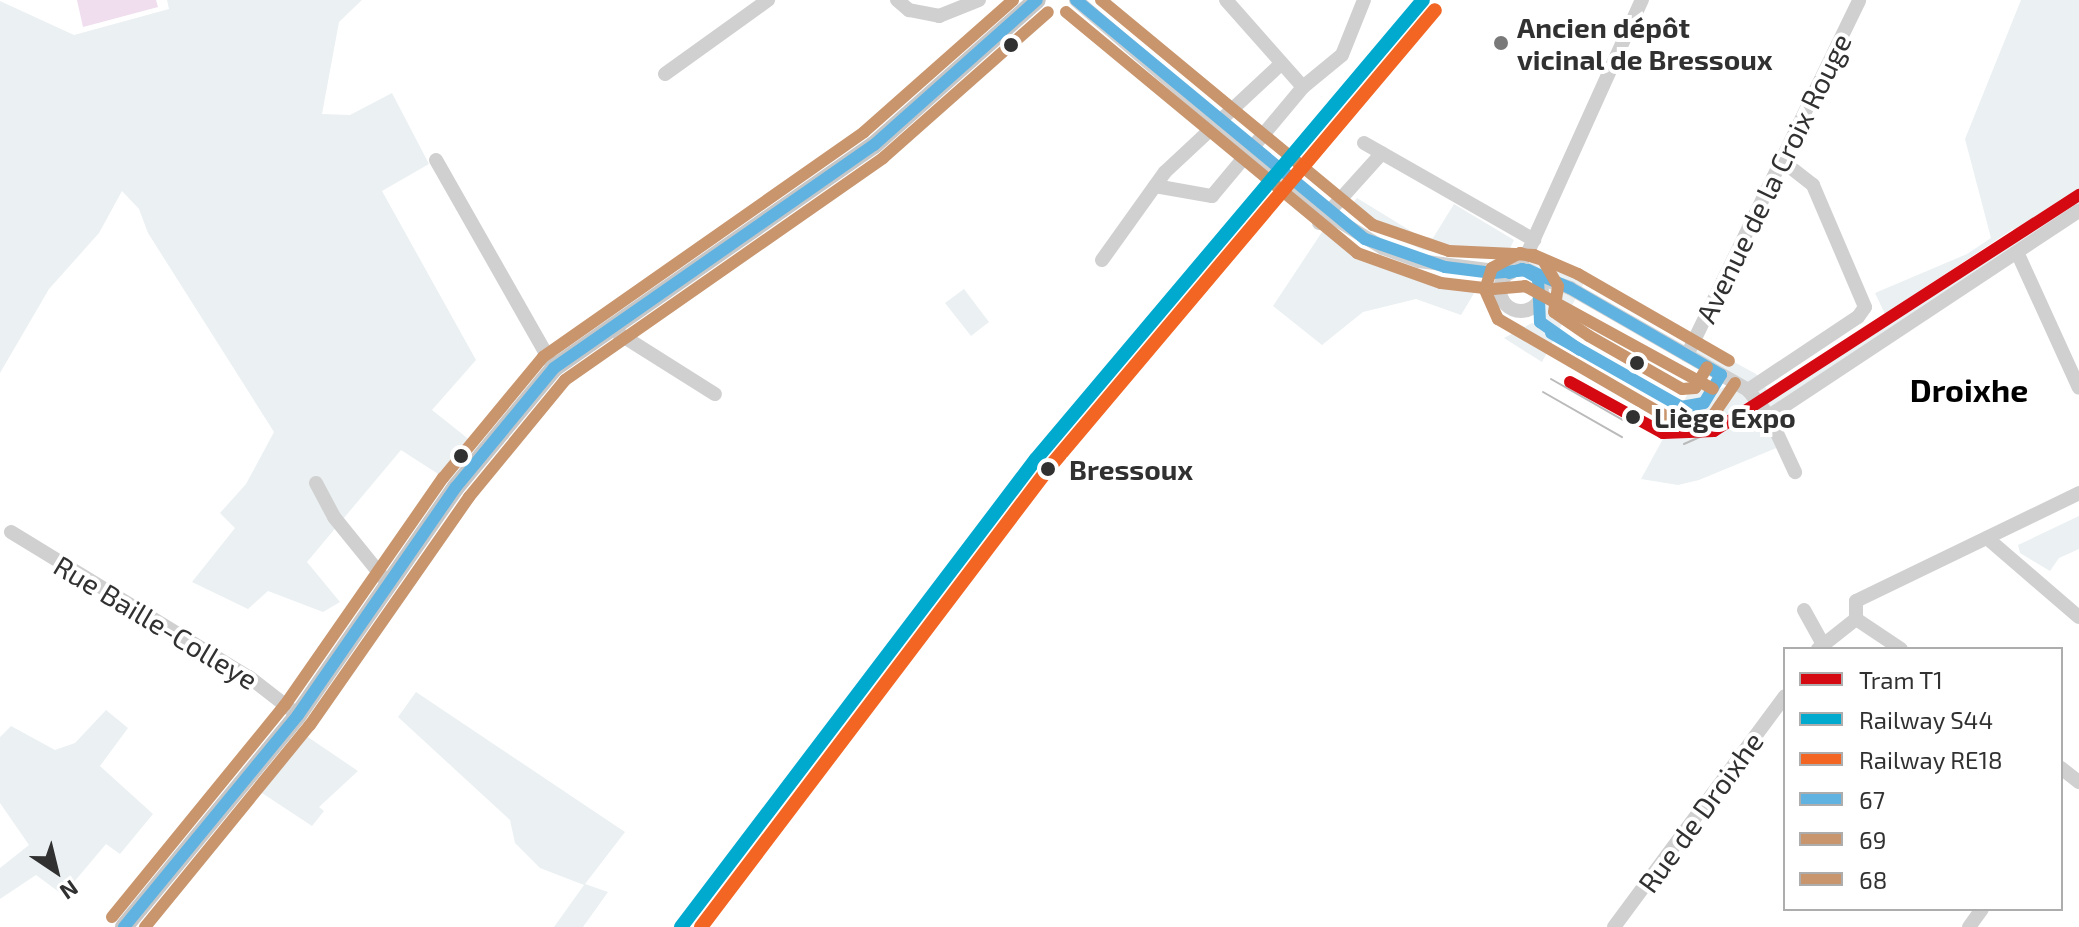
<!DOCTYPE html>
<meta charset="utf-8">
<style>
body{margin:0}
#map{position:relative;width:2079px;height:927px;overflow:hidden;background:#fff;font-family:"Exo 2",sans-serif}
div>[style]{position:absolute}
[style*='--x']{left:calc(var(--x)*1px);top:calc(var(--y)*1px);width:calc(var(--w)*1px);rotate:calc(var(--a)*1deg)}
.green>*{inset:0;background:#ebf0f2}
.water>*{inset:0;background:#f0ddee}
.minor>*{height:14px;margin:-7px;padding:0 7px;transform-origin:7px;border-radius:7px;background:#d0d0d0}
.minor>.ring{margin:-7px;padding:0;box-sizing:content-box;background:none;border:14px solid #d0d0d0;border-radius:50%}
.major>*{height:18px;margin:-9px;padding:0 9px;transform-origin:9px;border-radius:9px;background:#c6c6c6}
.tram>*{height:2px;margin:-1px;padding:0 1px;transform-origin:1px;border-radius:1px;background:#bababa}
.minor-bridge>*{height:14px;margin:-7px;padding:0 7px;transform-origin:7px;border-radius:7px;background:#d0d0d0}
.bus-1>*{height:12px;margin:-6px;padding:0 6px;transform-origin:6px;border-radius:6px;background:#60b2e0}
.bus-2>*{height:12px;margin:-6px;padding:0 6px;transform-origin:6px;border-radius:6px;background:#c9956d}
.bus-3>*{height:12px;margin:-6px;padding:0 6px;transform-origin:6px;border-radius:6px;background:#c9956d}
.rail-1>*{height:14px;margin:-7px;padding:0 7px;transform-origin:7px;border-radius:7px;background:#00a9ce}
.rail-2>*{height:14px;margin:-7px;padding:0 7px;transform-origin:7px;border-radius:7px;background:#f26522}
.tram-1>*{height:12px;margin:-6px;padding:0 6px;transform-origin:6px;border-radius:6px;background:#d50911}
.dots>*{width:22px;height:22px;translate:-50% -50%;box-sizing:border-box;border:4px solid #fff;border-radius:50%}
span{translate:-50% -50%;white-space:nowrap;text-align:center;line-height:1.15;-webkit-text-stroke:8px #fff;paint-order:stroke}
.poi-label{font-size:28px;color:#313131;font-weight:700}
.left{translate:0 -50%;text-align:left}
.street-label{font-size:28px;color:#313131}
.stop-label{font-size:28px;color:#313131;font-weight:700}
.quarter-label{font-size:32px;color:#000;font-weight:700}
.legend{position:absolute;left:1783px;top:647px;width:280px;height:264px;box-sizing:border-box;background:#fff;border:2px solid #adadad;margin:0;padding:10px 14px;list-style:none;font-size:24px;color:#313131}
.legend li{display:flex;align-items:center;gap:16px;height:40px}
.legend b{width:40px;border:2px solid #adadad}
.north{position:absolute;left:16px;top:831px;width:80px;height:80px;-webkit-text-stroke:6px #fff;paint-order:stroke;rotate:145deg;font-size:22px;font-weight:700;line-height:32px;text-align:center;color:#313131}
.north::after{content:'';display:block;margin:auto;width:28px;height:36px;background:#313131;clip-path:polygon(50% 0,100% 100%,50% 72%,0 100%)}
</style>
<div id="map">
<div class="green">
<i style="clip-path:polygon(167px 0,362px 0,339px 22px,322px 114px,350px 115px,392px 93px,429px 164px,382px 191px,476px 360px,432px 410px,476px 445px,449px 481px,401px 450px,307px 562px,340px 602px,323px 612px,268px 591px,248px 609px,192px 582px,235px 528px,220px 513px,246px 484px,274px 432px,148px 233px,139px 209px,122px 191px,99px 233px,49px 289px,0 373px,0 1px,74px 35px,169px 9px)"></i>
<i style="clip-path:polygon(2021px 0,2079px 0,2079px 210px,2031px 242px,2028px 238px,2020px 243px,2022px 248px,1915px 318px,1912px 314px,1895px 325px,1898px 330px,1785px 404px,1782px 400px,1766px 411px,1781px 446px,1699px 480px,1678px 485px,1641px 479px,1703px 366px,1712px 392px,1735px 383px,1687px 355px,1694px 340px,1756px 374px,1770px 394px,2016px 232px,2013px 229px,1885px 314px,1875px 293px,1967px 254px,1991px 238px,1965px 139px)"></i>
<i style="clip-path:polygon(1357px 198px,1419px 236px,1433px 238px,1454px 204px,1514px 240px,1507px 255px,1495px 258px,1423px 250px,1358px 220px,1348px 208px)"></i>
<i style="clip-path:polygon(1324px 229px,1395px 271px,1476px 290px,1461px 315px,1416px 299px,1363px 312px,1322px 345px,1273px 306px)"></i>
<i style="clip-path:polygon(1547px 257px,1586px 279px,1542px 362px,1504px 338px,1532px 323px,1545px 329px,1536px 310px,1541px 297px,1551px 289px,1528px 266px,1532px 258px)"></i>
<i style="clip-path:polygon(964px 289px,989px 322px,971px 336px,945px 303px)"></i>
<i style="clip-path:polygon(2079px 516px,2079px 549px,2059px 558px,2050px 571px,2020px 553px,2018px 545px)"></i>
<i style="clip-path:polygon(416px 692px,625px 832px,585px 884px,608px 892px,583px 927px,554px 927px,584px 885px,540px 868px,515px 843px,510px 820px,398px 717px)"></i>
<i style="clip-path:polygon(106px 710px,128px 728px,100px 766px,153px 814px,120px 854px,106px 844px,63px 895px,36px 875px,0 899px,0 868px,29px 845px,0 803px,0 737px,11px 726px,55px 750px,75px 743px)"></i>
<i style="clip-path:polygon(299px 731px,358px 771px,319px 807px,324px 811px,312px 826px,253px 787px)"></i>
<i style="clip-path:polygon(227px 819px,235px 826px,152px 927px,138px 927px)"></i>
</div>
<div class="water">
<i style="clip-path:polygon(77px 0,156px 0,158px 7px,83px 27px)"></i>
</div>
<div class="minor">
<i style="--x:897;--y:0;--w:16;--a:40"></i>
<i style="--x:909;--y:10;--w:31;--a:11"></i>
<i style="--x:939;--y:16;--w:43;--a:-21.8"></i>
<i style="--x:1076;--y:0;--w:165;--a:40.8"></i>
<i style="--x:1226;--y:0;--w:116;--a:48.5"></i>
<i style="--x:665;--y:74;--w:127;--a:-35.7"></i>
<i style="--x:1364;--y:143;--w:196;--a:29.7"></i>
<i style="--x:436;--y:160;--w:239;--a:60.4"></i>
<i style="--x:1155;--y:186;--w:58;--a:10"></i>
<i style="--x:1212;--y:196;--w:142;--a:-50.1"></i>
<i style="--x:1303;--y:87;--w:50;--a:-39.4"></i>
<i style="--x:1342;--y:55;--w:59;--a:-68.2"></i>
<i style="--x:1334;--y:218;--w:57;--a:31.5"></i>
<i style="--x:1383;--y:248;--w:38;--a:20"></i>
<i style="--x:1419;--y:261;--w:92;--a:7.5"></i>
<i style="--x:1319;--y:223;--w:94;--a:-48"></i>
<i style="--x:2017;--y:252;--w:149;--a:65.5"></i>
<i style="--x:1102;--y:260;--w:108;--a:-54.4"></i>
<i style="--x:1165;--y:172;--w:158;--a:-43"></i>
<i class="ring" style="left:1500px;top:269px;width:28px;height:28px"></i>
<i style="--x:1515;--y:270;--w:22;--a:-54"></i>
<i style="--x:1528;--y:252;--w:277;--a:-65.7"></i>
<i style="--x:1538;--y:278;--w:34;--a:17"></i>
<i style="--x:1570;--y:288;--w:205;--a:29.8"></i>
<i style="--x:1748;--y:390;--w:33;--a:51"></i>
<i style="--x:1769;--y:416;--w:62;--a:65.1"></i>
<i style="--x:610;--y:328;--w:124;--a:32.2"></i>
<i style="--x:1687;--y:355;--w:394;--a:-64.1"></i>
<i style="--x:1748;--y:390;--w:132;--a:-33.6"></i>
<i style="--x:1858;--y:317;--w:12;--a:-55"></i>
<i style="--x:1865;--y:307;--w:133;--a:-113.1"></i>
<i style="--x:1813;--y:185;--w:39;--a:-142"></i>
<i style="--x:1769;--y:416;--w:372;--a:-33.5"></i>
<i style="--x:316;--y:483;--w:38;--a:62"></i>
<i style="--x:334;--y:517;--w:87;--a:51"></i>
<i style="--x:11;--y:532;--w:279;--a:31.4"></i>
<i style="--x:249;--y:677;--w:62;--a:37.8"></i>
<i style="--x:1987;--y:538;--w:121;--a:40.7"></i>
<i style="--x:1804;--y:610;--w:38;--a:61"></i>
<i style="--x:1856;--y:619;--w:18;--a:-90"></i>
<i style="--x:1856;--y:601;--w:248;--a:-25.8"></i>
<i style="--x:1856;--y:619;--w:54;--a:33.7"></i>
<i style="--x:1818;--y:649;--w:48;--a:-38.3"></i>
<i style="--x:2061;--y:768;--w:23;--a:38"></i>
<i style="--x:1614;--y:927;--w:287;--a:-53.5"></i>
<i style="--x:1969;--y:927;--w:22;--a:-54"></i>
</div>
<div class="major">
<i style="--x:124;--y:927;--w:274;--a:-50.6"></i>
<i style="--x:298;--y:715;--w:277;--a:-55.3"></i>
<i style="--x:456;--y:487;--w:154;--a:-50.5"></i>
<i style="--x:554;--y:368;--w:390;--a:-34.9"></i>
<i style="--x:874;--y:145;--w:218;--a:-41.7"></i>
</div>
<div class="tram">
<i style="--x:1551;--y:379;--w:91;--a:29.7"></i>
<i style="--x:1543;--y:392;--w:91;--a:29.7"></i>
<i style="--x:1684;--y:444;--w:47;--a:-23.8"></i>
</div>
<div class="minor-bridge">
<i style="--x:1201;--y:108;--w:173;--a:39.6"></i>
</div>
<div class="bus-1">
<i style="--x:1076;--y:0;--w:375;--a:39.6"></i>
<i style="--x:1365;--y:239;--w:85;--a:19.3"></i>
<i style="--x:1445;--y:267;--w:48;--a:7.1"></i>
<i style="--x:1493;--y:273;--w:35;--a:-5"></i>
<i style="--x:1528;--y:270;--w:46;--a:23.2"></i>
<i style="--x:1570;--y:288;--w:174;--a:29.9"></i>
<i style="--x:1509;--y:273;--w:14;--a:-17"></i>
<i style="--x:1522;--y:269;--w:18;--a:29"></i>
<i style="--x:1538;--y:278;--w:44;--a:87.4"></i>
<i style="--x:1540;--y:322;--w:49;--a:35"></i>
<i style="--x:1551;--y:333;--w:150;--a:29.6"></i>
<i style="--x:1681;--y:407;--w:23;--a:-10"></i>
<i style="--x:1704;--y:403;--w:33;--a:-59"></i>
<i style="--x:124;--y:927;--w:274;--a:-50.6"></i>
<i style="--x:298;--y:715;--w:277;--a:-55.3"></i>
<i style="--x:456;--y:487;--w:154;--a:-50.5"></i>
<i style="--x:554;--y:368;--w:390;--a:-34.9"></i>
<i style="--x:874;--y:145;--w:218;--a:-41.7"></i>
</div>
<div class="bus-2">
<i style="--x:1066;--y:12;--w:378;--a:39.6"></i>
<i style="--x:1357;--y:253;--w:89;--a:19.7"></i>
<i style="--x:1441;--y:283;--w:52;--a:6.6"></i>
<i style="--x:1493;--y:289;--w:32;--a:-5"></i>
<i style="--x:1525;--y:286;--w:214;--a:28.7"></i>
<i style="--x:1589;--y:336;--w:42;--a:-145.6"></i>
<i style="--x:1554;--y:312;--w:26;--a:-81"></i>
<i style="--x:1558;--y:286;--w:30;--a:-120"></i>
<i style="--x:1543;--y:260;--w:24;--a:-163"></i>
<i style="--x:1520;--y:253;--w:32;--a:152"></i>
<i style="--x:1492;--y:268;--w:23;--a:108"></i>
<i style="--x:1485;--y:290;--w:32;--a:66"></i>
<i style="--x:1498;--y:319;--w:201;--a:30.1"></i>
<i style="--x:1672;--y:420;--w:40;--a:-4.3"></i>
<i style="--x:1712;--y:417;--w:41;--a:-55.9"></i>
<i style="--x:145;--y:927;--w:261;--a:-50.8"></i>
<i style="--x:310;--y:725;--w:278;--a:-55.1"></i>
<i style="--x:469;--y:497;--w:151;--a:-50.6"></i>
<i style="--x:565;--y:380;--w:388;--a:-34.9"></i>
<i style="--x:883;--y:158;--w:220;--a:-41.5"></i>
</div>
<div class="bus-3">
<i style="--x:1101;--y:0;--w:353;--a:39.6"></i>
<i style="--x:1373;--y:225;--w:80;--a:18.9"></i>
<i style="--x:1449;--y:251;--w:85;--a:2.7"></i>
<i style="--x:1534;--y:255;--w:48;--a:23.4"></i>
<i style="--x:1578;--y:274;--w:174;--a:29.9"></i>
<i style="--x:1589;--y:336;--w:107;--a:29.7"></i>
<i style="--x:1682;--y:389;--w:13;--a:-4"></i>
<i style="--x:1695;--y:388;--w:24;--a:-60"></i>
<i style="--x:112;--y:917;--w:274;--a:-50.8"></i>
<i style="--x:285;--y:705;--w:277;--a:-55.2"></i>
<i style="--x:443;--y:478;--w:157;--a:-50.4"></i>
<i style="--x:543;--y:357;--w:392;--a:-35"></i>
<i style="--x:864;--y:132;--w:199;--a:-41.5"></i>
</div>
<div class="rail-1">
<i style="--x:681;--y:927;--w:587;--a:-52.82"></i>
<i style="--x:1036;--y:459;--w:600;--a:-49.86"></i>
</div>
<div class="rail-2">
<i style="--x:701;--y:927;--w:575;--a:-52.85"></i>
<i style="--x:1048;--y:469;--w:600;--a:-49.86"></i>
</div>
<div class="tram-1">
<i style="--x:1570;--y:382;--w:106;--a:28.7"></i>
<i style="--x:1663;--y:433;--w:51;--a:-2.2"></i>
<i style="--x:1714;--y:431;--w:435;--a:-32.9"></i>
</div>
<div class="dots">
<i style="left:1501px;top:43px;background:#797979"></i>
<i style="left:1011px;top:45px;background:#313131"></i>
<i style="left:1637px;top:363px;background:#313131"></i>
<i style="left:1633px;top:417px;background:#313131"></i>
<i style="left:461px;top:456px;background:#313131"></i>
<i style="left:1048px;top:469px;background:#313131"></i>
</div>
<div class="poi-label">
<span class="left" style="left:1517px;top:43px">Ancien dépôt<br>vicinal de Bressoux</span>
</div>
<div class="street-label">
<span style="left:1773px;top:178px;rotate:-64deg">Avenue de la Croix Rouge</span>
<span style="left:156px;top:622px;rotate:31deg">Rue Baille-Colleye</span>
<span style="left:1700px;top:812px;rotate:-54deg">Rue de Droixhe</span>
</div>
<div class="stop-label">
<span class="left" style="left:1654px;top:417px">Liège Expo</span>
<span class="left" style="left:1069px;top:469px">Bressoux</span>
</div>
<div class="quarter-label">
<span style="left:1969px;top:389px">Droixhe</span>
</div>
<ul class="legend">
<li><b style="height:10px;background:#d50911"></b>Tram T1</li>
<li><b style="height:10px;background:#00a9ce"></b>Railway S44</li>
<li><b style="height:10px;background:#f26522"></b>Railway RE18</li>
<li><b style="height:10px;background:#60b2e0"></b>67</li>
<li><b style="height:10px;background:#c9956d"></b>69</li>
<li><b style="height:10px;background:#c9956d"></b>68</li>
</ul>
<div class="north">N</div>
</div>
